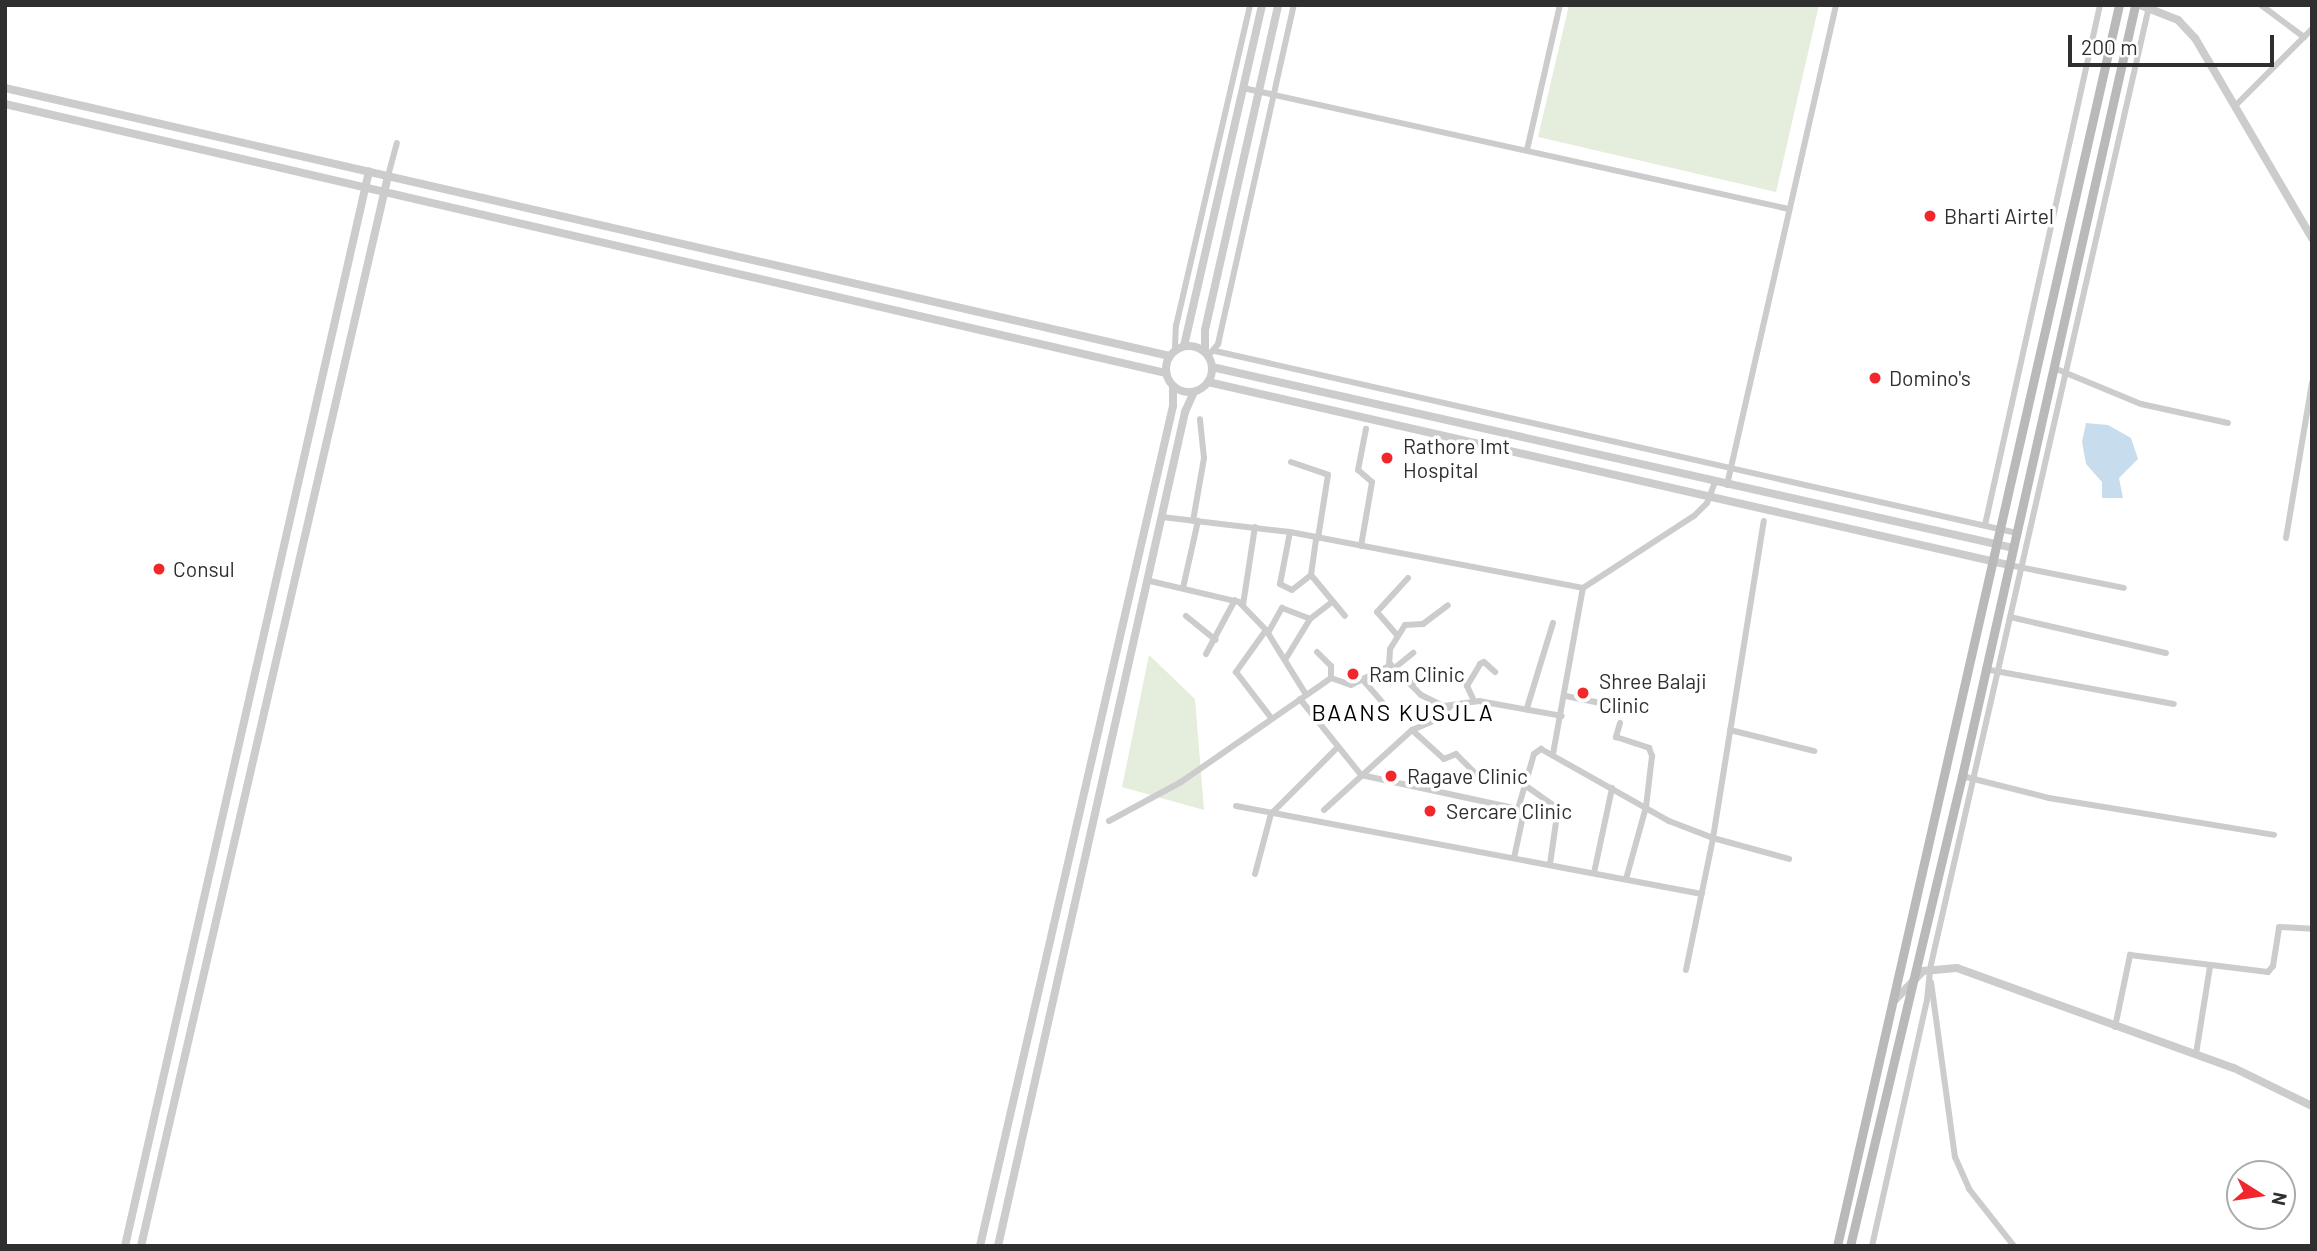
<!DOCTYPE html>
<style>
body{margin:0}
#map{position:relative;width:2317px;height:1251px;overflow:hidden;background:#fff;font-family:Barlow,sans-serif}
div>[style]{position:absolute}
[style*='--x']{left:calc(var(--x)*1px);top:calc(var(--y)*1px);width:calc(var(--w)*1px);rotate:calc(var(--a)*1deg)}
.green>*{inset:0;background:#e5eddc}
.water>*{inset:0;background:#c7ddee}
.minor>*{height:6px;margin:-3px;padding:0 3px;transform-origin:3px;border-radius:3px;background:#ccc}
.tertiary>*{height:8px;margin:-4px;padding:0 4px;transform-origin:4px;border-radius:4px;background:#ccc}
.tertiary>.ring{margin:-4px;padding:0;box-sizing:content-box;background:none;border:8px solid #ccc;border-radius:50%}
.secondary>*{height:9px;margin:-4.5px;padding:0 4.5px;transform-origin:4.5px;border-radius:4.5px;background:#b9b9b9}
.dots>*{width:19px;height:19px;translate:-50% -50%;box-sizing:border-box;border:4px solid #fff;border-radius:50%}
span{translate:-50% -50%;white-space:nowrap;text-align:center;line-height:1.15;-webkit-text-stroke:7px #fff;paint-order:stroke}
.poi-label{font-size:21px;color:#2f2f2f}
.left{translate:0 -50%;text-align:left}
.neighbourhood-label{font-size:23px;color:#000;letter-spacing:2px}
.frame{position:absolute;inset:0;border:7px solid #2f2f2f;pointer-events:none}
.north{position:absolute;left:2226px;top:1160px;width:70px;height:70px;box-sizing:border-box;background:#fff;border:2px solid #acacac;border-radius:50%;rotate:102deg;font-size:19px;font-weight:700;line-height:28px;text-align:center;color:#2f2f2f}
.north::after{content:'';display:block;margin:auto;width:24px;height:32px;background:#f1272c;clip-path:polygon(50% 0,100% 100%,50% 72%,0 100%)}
.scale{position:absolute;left:2068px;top:35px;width:206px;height:32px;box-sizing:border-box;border:4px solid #2f2f2f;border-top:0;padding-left:9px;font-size:21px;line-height:24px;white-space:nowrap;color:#2f2f2f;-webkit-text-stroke:5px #fff;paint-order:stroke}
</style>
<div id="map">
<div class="green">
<i style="clip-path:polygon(1569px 5px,1819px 5px,1776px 192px,1538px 137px)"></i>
<i style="clip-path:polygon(1149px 655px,1195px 699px,1204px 810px,1122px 787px)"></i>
</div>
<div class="water">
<i style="clip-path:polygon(2086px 423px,2108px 425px,2131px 438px,2138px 459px,2119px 478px,2123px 498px,2102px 498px,2102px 482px,2086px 464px,2082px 442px)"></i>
</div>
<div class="minor">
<i style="--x:2261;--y:5;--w:54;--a:36.7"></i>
<i style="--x:1243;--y:88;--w:559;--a:12.5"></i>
<i style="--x:2235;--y:106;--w:109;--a:-45"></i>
<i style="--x:1527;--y:150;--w:149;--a:-77.2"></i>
<i style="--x:388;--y:176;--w:34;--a:-75"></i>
<i style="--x:1175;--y:349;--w:23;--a:-88"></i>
<i style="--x:1176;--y:326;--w:329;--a:-77"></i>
<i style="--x:1215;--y:351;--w:822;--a:12.79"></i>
<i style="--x:1208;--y:356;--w:16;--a:-50"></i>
<i style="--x:1218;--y:344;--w:347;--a:-77.4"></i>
<i style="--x:2054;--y:368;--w:94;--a:22.5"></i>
<i style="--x:2141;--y:404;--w:89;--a:12.3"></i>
<i style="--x:1291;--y:462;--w:39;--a:19"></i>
<i style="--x:1328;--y:475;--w:64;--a:99"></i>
<i style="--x:1727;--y:485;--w:492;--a:-77.2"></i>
<i style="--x:1162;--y:517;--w:129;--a:6.7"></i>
<i style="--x:1290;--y:532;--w:298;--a:10.8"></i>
<i style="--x:1193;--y:521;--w:64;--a:-80.1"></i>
<i style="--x:1204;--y:458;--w:39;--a:-96"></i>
<i style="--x:1985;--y:525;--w:533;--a:-77.53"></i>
<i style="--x:1290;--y:532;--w:53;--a:100.9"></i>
<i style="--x:1280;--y:584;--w:13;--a:27"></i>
<i style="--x:1292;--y:590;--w:24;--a:-38"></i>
<i style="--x:1311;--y:575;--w:37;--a:-82"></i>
<i style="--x:2286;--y:538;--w:158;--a:-80.5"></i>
<i style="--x:1361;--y:546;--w:65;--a:-80.2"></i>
<i style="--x:1372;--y:482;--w:18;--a:-139"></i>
<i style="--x:1358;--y:470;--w:42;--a:-79"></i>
<i style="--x:2009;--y:565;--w:117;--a:11.3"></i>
<i style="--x:1311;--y:575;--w:53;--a:50.3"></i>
<i style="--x:1150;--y:581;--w:91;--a:13.3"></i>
<i style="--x:1239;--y:602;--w:39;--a:46"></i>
<i style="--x:1266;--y:630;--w:74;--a:58.2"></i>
<i style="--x:1183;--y:588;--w:69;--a:-77.4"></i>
<i style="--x:1243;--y:605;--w:79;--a:-81.3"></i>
<i style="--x:1186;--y:616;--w:38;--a:39"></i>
<i style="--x:2010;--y:617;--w:160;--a:13"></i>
<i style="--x:1266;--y:630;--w:52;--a:125.5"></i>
<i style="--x:1236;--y:672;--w:59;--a:52.5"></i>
<i style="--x:1268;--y:633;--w:29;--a:-61"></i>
<i style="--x:1282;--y:608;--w:30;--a:21"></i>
<i style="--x:1397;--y:635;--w:30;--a:-131"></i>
<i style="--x:1377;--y:612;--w:46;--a:-47.6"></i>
<i style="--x:1317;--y:652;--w:20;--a:45"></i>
<i style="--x:1331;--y:666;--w:12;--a:90"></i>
<i style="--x:1206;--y:654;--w:61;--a:-61.8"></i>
<i style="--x:1285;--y:660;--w:48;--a:-58.6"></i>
<i style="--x:1310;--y:619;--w:28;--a:-38"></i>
<i style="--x:1389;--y:665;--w:16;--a:-86"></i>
<i style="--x:1390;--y:649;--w:28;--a:-58"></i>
<i style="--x:1405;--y:625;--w:18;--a:-3"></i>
<i style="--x:1423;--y:624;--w:31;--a:-37"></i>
<i style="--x:1397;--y:666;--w:21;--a:-39"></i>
<i style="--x:1985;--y:669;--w:192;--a:10.5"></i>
<i style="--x:1363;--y:680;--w:29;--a:49"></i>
<i style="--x:1412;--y:684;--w:25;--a:-42"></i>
<i style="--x:1566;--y:696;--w:55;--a:11.5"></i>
<i style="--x:1300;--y:699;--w:97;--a:51.2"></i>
<i style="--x:1361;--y:775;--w:161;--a:12.2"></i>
<i style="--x:1518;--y:809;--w:57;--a:-73.8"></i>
<i style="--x:1534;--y:754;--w:9;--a:-36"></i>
<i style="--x:1541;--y:749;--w:147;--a:29.4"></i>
<i style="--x:1669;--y:821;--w:47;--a:21.1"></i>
<i style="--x:1713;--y:838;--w:79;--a:15.4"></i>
<i style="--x:1474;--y:701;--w:17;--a:-115"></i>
<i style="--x:1467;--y:686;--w:26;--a:-59"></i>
<i style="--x:1480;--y:664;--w:4;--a:-27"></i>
<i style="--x:1484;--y:662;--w:15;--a:42"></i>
<i style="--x:1527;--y:708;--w:89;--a:-73"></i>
<i style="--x:1620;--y:723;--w:15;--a:106"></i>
<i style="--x:1616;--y:737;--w:35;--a:18"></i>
<i style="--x:1649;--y:748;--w:9;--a:69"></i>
<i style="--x:1652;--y:756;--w:51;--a:96.7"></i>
<i style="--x:1646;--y:807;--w:75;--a:105.5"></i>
<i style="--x:1412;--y:730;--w:43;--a:42.2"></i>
<i style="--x:1444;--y:759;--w:13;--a:-23"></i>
<i style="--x:1456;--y:754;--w:28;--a:45"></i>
<i style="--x:1730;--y:730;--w:87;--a:14"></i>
<i style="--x:1553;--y:754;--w:169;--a:-79.8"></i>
<i style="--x:1583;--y:588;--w:132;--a:-33"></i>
<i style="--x:1694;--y:516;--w:18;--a:-45"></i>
<i style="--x:1707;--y:503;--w:22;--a:-69"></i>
<i style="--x:1962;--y:776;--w:90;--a:14.2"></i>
<i style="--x:2049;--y:798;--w:228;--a:9.3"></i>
<i style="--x:1526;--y:786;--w:39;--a:35"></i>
<i style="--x:1558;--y:808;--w:57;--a:98.1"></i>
<i style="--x:1236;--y:806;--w:474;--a:10.7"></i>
<i style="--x:1324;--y:810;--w:119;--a:-42.3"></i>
<i style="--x:1412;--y:730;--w:30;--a:-23"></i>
<i style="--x:1440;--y:718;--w:15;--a:-48"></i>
<i style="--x:1109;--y:821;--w:82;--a:-28.4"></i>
<i style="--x:1181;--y:782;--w:183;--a:-34.7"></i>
<i style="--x:1331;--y:678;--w:21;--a:19"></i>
<i style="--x:1351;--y:685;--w:45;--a:-26.6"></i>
<i style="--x:1391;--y:665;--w:42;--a:45"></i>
<i style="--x:1421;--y:695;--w:25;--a:26"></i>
<i style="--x:1444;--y:706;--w:35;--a:-8"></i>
<i style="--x:1479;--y:701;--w:84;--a:10.2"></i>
<i style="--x:1514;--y:858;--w:43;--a:-77.9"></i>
<i style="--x:1523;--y:816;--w:9;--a:-117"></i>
<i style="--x:1594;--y:873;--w:87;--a:-78"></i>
<i style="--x:1255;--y:874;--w:62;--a:-75.1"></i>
<i style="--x:1271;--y:814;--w:93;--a:-45"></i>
<i style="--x:1686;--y:970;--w:135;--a:-78.4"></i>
<i style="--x:1713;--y:838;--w:321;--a:-80.9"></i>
<i style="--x:1931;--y:982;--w:177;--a:82.2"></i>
<i style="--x:1955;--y:1157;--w:35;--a:66"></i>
<i style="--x:1969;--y:1189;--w:73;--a:51.7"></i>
<i style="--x:2115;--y:1027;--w:74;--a:-78.2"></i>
<i style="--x:2130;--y:955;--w:139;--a:7"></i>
<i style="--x:2268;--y:972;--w:8;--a:-50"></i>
<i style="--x:2273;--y:966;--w:39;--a:-81"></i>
<i style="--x:2279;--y:927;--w:33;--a:3"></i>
<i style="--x:2196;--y:1054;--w:88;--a:-80.9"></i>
<i style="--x:1872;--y:1246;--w:252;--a:-77.4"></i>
<i style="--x:1927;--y:1000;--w:31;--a:-84"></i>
<i style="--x:1930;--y:969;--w:987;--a:-77.18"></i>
</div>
<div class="tertiary">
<i style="--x:2140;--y:5;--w:41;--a:21.5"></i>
<i style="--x:2178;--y:20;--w:25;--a:47"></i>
<i style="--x:2195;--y:38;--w:232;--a:59.7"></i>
<i style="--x:5;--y:88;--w:1195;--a:12.96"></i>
<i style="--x:5;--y:104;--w:1192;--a:13.05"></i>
<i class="ring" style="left:1166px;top:346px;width:38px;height:38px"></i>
<i style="--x:1184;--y:346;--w:350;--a:-77.1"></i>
<i style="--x:1205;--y:351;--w:21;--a:-90"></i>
<i style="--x:1205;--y:330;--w:333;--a:-77.3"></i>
<i style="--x:1212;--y:367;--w:821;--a:12.73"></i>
<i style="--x:1208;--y:382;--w:822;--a:12.87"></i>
<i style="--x:1893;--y:1002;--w:43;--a:-45.9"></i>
<i style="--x:1923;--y:971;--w:34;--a:-5"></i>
<i style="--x:1957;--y:968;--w:294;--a:19.9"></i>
<i style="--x:2234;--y:1068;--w:87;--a:26"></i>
<i style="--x:125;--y:1246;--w:1102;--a:-77.21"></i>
<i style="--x:141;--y:1246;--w:1098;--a:-77"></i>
<i style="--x:980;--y:1246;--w:862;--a:-77.06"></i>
<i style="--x:1173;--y:406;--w:20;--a:-90"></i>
<i style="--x:998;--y:1246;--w:855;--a:-77.36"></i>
<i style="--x:1185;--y:412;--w:22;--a:-66"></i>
</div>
<div class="secondary">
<i style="--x:1837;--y:1246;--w:1273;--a:-77.2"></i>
<i style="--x:1850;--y:1246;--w:483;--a:-76.6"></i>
<i style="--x:1962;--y:776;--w:790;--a:-77.35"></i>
</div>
<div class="dots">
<i style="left:1930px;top:216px;background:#f1272c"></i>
<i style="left:1875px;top:378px;background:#f1272c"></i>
<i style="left:1387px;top:458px;background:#f1272c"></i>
<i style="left:159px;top:569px;background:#f1272c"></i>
<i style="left:1353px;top:674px;background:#f1272c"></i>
<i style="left:1583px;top:693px;background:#f1272c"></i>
<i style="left:1391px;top:776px;background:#f1272c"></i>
<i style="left:1430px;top:811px;background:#f1272c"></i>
</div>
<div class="poi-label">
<span class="left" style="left:1944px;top:216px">Bharti Airtel</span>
<span class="left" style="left:1889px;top:378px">Domino's</span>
<span class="left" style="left:1403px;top:458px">Rathore Imt<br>Hospital</span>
<span class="left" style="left:173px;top:569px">Consul</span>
<span class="left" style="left:1369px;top:674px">Ram Clinic</span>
<span class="left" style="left:1599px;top:693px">Shree Balaji<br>Clinic</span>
<span class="left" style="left:1407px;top:776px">Ragave Clinic</span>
<span class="left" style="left:1446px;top:811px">Sercare Clinic</span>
</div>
<div class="neighbourhood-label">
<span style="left:1403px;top:712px">BAANS KUSJLA</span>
</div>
<div class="frame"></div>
<div class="north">N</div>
<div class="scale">200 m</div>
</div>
